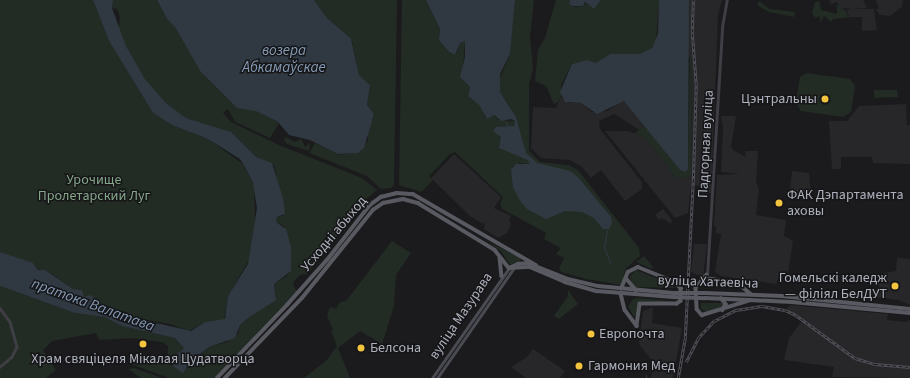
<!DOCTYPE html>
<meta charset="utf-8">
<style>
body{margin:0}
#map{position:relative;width:910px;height:378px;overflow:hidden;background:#1b1b1d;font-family:"Source Sans 3",sans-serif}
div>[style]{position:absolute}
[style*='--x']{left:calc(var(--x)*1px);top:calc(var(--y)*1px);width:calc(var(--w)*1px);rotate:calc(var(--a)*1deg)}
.built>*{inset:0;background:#27272a}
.green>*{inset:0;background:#222c24}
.water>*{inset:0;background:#303942}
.stream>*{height:1px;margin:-0.5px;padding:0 0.5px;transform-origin:0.5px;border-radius:0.5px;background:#303942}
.tertiary>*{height:2.5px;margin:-1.25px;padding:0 1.25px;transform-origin:1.25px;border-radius:1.25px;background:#3e3e44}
.secondary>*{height:3px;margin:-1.5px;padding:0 1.5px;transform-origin:1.5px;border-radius:1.5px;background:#4a4b52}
.primary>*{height:3.5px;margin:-1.75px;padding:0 1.75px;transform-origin:1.75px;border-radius:1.75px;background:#585961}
.rail>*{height:2.5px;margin-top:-1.25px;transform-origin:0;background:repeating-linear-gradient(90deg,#161618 0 3px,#4f5057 0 6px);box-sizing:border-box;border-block:1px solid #4f5057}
.primary-bridge>*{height:3.5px;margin:-1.75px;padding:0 1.75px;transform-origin:1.75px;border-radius:1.75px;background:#585961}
.dots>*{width:11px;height:11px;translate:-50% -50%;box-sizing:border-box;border:2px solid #161618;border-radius:50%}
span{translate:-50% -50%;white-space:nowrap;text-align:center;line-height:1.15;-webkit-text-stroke:3px #161618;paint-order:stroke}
.poi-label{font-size:14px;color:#adb1bc}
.right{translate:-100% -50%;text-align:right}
.left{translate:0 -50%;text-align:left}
.street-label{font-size:14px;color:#adb1bc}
.park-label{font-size:14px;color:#85a78a}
.water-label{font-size:15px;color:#859cb7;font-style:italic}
</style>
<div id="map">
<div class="built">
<i style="clip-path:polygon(689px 0,722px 0,718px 14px,712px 172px,711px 193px,699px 193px,700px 186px,691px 185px,688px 213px,675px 218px,605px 131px,627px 131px,640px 135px,646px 138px,676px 178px,691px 177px,692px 58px,687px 57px)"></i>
<i style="clip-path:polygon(831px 0,863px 0,867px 8px,851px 9px,874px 9px,877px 30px,862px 31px,862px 17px,849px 17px,847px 10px,851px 9px,841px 8px,837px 2px,831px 4px,829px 1px)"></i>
<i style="clip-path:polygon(876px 0,903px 0,902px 7px,890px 16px,880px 15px,876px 10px,879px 8px)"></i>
<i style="clip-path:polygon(561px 97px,569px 103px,581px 103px,592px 112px,607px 111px,621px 101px,625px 102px,645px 126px,640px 130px,614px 114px,599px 121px,600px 129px,642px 182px,642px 189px,625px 201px,601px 170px,591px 178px,582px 167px,570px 160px,541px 158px,531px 148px,533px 107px,556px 108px)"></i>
<i style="clip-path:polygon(906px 104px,907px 125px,910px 125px,910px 164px,873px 163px,872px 157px,841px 157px,841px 169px,832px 169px,829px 121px,847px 121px,859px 106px)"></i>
<i style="clip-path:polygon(721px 116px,736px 116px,731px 147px,733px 150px,746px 157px,745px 151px,758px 151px,756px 182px,759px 189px,756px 215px,786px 220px,784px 236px,793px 241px,790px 260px,788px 273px,781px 272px,776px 284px,721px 276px,715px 272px,721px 234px,716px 233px,716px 226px,714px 226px,717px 175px,740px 174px,721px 172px,723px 128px)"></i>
<i style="clip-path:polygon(454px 154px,501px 197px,494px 208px,511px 216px,509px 220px,511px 224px,507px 233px,498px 238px,484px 229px,485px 222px,483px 224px,470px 216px,431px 178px)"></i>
<i style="clip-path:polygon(792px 171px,809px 173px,811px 195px,793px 193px,790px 190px)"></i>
<i style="clip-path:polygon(663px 209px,672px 220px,671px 224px,662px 218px,659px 220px,655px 215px)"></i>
<i style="clip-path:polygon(694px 244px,707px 244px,703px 278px,691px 272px)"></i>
<i style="clip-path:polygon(897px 258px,910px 259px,910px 305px,898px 300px,878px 297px,880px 274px,896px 271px)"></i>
<i style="clip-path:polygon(790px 305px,888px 314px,887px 320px,905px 322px,910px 320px,910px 378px,832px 377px,834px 367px,784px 360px,789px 338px,802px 321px,785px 312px)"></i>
<i style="clip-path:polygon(653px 307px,652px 323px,682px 328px,673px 378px,651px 378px,653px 362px,639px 344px,643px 311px)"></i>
<i style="clip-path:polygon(533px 349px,565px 371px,560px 378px,526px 378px,511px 367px,527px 357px)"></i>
</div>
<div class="green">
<i style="clip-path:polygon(0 0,93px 0,109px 41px,153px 113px,172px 125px,208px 139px,243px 164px,254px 186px,255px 222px,249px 260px,228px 296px,224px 320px,205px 322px,189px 331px,170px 324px,130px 317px,98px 305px,93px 297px,83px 297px,82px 290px,73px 289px,52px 274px,38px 269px,35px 265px,0 252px)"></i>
<i style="clip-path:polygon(113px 0,157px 0,167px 19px,175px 27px,204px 75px,237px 108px,255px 110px,279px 123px,270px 138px,235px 122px,228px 109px,223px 113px,231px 122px,279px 145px,362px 178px,377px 190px,366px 199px,307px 274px,300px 275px,294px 281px,293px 286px,297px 291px,214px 378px,169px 378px,131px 364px,129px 363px,162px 364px,168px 357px,168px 346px,162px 342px,131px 338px,99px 340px,96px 333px,52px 341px,43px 350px,56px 370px,46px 378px,0 378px,0 286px,75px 313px,104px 317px,122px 326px,175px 338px,185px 347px,177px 354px,173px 364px,182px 372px,209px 347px,227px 342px,238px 334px,240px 325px,248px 318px,273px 301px,276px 297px,274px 284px,288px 275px,291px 270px,290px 244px,284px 226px,276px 222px,277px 217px,283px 216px,285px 213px,274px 165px,256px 157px,231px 132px,186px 118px,166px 103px,145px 79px,126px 46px,119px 28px,120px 16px,117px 9px,112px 8px)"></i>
<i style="clip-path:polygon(314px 0,397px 0,394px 184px,392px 188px,381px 189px,367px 176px,309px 153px,315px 143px,340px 155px,361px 151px,368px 140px,368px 131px,374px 114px,367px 105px,370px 85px,359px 75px,352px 41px,327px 18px)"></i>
<i style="clip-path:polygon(evenodd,402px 0,426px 0,440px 29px,439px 40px,451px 54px,456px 54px,460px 43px,465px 41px,462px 80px,470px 87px,468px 96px,479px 105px,486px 118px,494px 115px,498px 120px,515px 121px,510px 107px,500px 92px,499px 80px,509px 57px,515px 0,534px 0,530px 37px,533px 68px,529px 85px,529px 151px,540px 162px,568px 165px,578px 170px,639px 248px,640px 256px,626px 268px,621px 285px,586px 279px,561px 272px,559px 268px,564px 258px,556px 254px,561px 248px,544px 239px,546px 233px,543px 231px,502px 209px,500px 204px,503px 197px,455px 152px,450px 154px,429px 176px,433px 180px,421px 192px,399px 185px,402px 0,520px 163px,533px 165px,514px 191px,512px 167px,520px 163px)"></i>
<i style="clip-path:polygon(556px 0,570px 0,569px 3px,574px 7px,583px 6px,586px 3px,594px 9px,601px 0,659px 0,656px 42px,649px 51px,640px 54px,610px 54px,596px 63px,587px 60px,572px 64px,561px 85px,561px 97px,558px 102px,554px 104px,546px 86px,535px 81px,538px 50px,545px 38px)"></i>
<i style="clip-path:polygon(759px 1px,770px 9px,795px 12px,794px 17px,769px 12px,757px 5px)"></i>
<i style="clip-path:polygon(819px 1px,821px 10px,837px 14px,837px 4px,847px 12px,848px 17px,853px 17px,833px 19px,831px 22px,824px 16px,821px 22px,819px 16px,816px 18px,812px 14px,815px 2px)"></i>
<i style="clip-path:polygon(690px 57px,692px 58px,691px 177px,676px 178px,646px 138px,635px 133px,645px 126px,680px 170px,683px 172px,688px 169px)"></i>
<i style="clip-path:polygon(807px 73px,850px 79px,855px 86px,851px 112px,843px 117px,801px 111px,796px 103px,800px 77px)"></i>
<i style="clip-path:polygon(874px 90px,897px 90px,898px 97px,874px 98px)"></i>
<i style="clip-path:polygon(286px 137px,295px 142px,301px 139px,305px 147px,310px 143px,309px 151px,287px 144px,284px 140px)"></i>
<i style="clip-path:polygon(484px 240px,519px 257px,521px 261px,510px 265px,501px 251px)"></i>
<i style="clip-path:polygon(392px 241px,411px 253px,396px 275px,394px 306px,382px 344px,360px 331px,338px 348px,350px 378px,304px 378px,327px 360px,337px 346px,331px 331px,334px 329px,331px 326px,327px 315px,330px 307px,336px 309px,340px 302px,346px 301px)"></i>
<i style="clip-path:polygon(644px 256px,653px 267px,652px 269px,636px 262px)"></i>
<i style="clip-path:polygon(636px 270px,671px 284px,675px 288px,635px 287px,629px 277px)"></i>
<i style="clip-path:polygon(568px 290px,578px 304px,559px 319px,554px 316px,568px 296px)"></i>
<i style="clip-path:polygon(637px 298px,672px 301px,674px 303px,641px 301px,637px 315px,634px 317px,628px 306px,633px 299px)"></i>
<i style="clip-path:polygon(701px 303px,722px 303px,723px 304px,721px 307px,706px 312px,701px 309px)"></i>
<i style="clip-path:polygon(134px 368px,154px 375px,161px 378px,141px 378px,128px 369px)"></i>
</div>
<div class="water">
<i style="clip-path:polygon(93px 0,113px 0,112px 8px,126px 46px,145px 79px,166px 103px,186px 118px,231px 132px,256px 157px,272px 163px,283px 198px,285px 214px,277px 217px,276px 222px,286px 229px,291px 247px,291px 271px,274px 284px,276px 300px,248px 318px,240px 325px,235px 338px,209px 347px,190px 362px,183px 373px,173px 366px,177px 354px,184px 348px,175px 338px,122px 326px,104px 317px,75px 313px,0 286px,0 252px,33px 263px,38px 270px,45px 270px,73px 289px,82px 290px,84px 297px,91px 295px,100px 305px,130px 317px,191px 331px,205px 322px,225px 319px,228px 296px,248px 264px,257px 208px,253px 183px,245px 167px,240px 159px,208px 139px,172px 125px,153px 113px,109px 41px)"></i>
<i style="clip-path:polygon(157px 0,314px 0,327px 18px,351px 39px,359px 75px,370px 85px,367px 105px,374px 114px,364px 148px,358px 153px,338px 154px,310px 140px,289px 135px,278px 122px,256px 111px,237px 108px,201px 72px,175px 27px,167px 19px)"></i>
<i style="clip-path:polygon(426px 0,515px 0,510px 54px,500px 74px,500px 92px,516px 117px,526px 153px,537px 163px,570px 171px,578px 177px,611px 217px,612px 223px,609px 229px,603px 229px,594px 218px,582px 212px,565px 211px,546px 219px,527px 209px,521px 202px,513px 188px,511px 169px,516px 164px,529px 164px,530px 161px,499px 148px,501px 137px,493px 131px,496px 127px,514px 126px,515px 121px,511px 119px,501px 121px,494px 115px,487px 119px,479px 105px,468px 96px,470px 87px,460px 77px,465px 57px,465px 41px,460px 43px,455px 55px,449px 52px,439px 40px,440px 29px)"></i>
<i style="clip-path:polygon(570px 0,601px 0,594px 9px,585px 2px,583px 6px,573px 6px,569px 4px)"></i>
<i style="clip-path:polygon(659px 0,689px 0,688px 169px,685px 172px,680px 170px,624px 101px,597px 114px,581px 103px,565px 102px,560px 92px,572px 64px,587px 60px,596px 63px,610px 54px,640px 54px,652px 48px,658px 34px)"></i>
</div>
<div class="stream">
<i style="--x:505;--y:121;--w:7;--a:63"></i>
<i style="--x:526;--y:157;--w:7;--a:56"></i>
<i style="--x:607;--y:230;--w:17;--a:100"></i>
<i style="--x:604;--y:247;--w:18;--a:68"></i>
<i style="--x:646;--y:378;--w:3;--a:-90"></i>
</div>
<div class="tertiary">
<i style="--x:707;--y:275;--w:248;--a:-86.5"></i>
<i style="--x:722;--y:27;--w:27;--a:-80"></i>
<i style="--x:0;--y:308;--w:17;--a:54"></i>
<i style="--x:10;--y:322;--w:26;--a:74"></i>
<i style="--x:17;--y:347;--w:11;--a:117"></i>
<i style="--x:12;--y:357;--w:16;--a:140"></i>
</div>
<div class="secondary">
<i style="--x:432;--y:378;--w:134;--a:-55"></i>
<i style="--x:437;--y:378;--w:133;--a:-55.1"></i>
</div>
<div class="primary">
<i style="--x:500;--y:258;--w:18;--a:84"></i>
<i style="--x:509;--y:268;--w:21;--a:-3"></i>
<i style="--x:530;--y:267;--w:38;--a:23"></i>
<i style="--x:565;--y:282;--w:33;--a:16"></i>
<i style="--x:597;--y:291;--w:76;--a:4.5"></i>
<i style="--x:509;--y:268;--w:10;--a:-24"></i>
<i style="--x:518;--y:264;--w:10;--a:-6"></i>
<i style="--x:528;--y:263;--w:43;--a:21.8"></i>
<i style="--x:568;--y:279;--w:31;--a:13"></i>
<i style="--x:598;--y:286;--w:75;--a:5.3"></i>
<i style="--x:707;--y:275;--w:17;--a:130"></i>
<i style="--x:696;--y:288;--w:21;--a:87"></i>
<i style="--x:697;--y:309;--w:8;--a:50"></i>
<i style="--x:702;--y:315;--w:51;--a:-17"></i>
<i style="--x:626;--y:278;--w:16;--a:50"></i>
<i style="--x:706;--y:278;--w:34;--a:10"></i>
<i style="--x:739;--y:284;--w:16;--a:40"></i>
<i style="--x:621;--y:289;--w:18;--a:-68"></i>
<i style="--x:628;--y:272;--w:11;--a:-27"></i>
<i style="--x:638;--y:267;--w:38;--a:22"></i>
<i style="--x:673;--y:281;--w:11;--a:41"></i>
<i style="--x:681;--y:288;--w:13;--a:90"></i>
<i style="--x:681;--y:301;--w:5;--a:143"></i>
<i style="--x:677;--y:304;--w:37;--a:180"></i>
<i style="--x:640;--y:304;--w:22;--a:98"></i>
<i style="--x:705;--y:293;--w:77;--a:2.2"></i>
<i style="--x:782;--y:296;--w:129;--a:5.8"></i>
<i style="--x:621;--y:294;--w:16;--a:76"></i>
<i style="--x:625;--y:310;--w:20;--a:53"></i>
<i style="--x:705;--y:298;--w:87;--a:2.6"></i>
<i style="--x:792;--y:302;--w:119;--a:5.3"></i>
<i style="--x:721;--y:298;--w:8;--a:50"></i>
<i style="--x:726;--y:304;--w:7;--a:117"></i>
<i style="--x:217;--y:378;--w:101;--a:-46.2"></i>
<i style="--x:287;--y:305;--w:60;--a:-48.4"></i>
<i style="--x:327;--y:260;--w:70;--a:-52"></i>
<i style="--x:370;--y:205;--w:14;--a:-36"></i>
<i style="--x:381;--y:197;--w:16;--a:-14"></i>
<i style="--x:397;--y:193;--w:16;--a:4"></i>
<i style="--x:413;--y:194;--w:142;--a:30"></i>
<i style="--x:225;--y:378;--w:111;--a:-46.1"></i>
<i style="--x:302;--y:298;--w:113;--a:-51.1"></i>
<i style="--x:373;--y:210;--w:12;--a:-35"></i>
<i style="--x:383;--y:203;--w:20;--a:-11"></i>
<i style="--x:403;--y:199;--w:16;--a:15"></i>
<i style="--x:418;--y:203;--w:90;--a:31.4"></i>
<i style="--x:495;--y:250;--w:23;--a:52"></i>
</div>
<div class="rail">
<i style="--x:686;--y:362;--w:27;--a:-63"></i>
<i style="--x:698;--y:338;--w:23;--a:-47"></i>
<i style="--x:714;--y:321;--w:25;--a:-27"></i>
<i style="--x:736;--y:310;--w:26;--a:-9"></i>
<i style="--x:762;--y:306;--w:23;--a:10"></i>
<i style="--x:785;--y:310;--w:12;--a:24"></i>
<i style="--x:796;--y:315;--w:73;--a:36.1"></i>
<i style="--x:855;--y:358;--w:21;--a:17"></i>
<i style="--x:875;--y:364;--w:35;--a:5"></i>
<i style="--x:678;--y:378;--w:40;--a:-80"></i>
<i style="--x:685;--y:339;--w:157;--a:-87.1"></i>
<i style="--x:693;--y:182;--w:97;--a:-88.2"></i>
<i style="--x:696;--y:85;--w:53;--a:-94.3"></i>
<i style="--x:692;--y:32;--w:32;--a:-88"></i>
</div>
<div class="primary-bridge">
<i style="--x:673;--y:293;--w:32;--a:0"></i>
<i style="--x:673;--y:297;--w:32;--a:2"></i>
</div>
<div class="dots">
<i style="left:825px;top:99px;background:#f3c43d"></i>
<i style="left:779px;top:203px;background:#f3c43d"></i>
<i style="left:895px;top:286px;background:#f3c43d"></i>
<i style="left:591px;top:334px;background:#f3c43d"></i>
<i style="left:143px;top:344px;background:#f3c43d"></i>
<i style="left:361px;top:348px;background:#f3c43d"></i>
<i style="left:579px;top:366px;background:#f3c43d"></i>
</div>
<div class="poi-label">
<span class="right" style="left:817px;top:99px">Цэнтральны</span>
<span class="left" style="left:787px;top:203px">ФАК Дэпартамента<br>аховы</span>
<span class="right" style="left:887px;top:286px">Гомельскі каледж<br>— філіял БелДУТ</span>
<span class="left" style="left:599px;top:334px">Европочта</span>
<span class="left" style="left:370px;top:348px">Белсона</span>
<span style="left:143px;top:359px">Храм свяціцеля Мікалая Цудатворца</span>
<span class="left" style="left:588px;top:366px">Гармония Мед</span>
</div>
<div class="street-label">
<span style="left:706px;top:144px;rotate:-87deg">Падгорная вуліца</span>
<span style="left:334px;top:234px;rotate:-50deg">Усходні абыход</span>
<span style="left:708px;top:282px;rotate:2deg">вуліца Хатаевіча</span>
<span style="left:461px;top:316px;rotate:-56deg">вуліца Мазурава</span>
</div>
<div class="park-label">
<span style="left:94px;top:188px">Урочище<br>Пролетарский Луг</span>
</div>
<div class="water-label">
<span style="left:284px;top:59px">возера<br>Абкамаўскае</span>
<span style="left:93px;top:305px;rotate:20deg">пратока Валатава</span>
</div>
</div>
